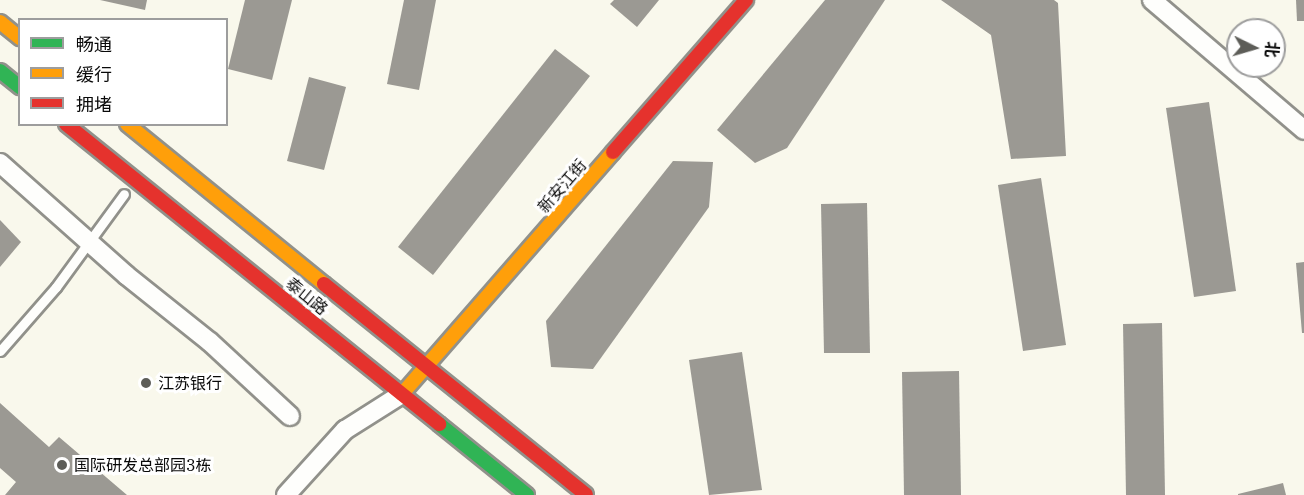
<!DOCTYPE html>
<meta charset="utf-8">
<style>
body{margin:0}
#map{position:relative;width:1304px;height:495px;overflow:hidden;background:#f9f8ec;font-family:"IBM Plex Serif","Noto Sans SC",serif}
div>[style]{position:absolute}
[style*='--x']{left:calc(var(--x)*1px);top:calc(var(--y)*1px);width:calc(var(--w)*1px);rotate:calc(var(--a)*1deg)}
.building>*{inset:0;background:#9b9993}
.roads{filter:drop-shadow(2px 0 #91918b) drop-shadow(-2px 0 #91918b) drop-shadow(0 2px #91918b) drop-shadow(0 -2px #91918b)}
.lane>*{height:9px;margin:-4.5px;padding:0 4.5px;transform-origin:4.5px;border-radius:4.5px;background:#fefefc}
.street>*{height:18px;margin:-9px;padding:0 9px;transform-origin:9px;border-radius:9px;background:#fefefc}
.fast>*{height:14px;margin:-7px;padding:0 7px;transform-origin:7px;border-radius:7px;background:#30b455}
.slow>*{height:14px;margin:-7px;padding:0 7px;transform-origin:7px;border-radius:7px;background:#ff9f0a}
.jam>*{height:14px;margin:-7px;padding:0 7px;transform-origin:7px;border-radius:7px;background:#e5322d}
.dots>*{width:16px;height:16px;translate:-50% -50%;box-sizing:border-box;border:3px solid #fff;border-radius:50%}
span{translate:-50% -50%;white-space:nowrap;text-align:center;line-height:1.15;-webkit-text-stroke:6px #fff;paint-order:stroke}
.street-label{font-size:16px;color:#090909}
.poi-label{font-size:16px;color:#090909}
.left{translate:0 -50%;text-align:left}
.legend{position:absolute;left:18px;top:18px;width:210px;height:108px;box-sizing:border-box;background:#fff;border:2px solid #9d9d9d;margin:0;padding:8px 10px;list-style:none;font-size:18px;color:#090909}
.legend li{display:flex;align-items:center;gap:12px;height:30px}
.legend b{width:30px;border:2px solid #9d9d9d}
.north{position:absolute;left:1226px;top:18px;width:60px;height:60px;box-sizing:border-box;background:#fff;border:2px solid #9d9d9d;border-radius:50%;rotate:95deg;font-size:16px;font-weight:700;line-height:24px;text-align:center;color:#090909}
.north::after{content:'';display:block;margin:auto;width:21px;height:27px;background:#5d5d58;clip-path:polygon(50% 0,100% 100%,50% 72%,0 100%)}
</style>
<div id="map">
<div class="building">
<i style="clip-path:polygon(100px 0,147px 0,145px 10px)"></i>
<i style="clip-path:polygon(245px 0,292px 0,272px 80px,228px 69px)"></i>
<i style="clip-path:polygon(404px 0,436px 0,419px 90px,387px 84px)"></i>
<i style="clip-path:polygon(614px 0,659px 0,637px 27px,610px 4px)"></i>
<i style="clip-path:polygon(825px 0,885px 0,787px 148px,755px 163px,717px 130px)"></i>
<i style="clip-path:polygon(941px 0,1054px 0,1058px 3px,1066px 156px,1011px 159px,991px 35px)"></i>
<i style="clip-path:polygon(1296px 0,1304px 0,1304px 21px,1297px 21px)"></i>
<i style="clip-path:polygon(555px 49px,590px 76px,433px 275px,398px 247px)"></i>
<i style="clip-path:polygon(309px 77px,346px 87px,324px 170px,287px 161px)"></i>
<i style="clip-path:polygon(1209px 102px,1236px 291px,1194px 297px,1166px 108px)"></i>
<i style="clip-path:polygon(673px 161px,713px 162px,709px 207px,593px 369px,551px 367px,546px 321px)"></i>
<i style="clip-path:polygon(1041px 178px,1066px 345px,1023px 351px,998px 185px)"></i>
<i style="clip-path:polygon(867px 203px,870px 353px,824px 353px,821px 204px)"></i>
<i style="clip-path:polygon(0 220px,21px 242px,0 267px)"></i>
<i style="clip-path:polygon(1304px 262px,1304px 333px,1302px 333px,1296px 263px)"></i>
<i style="clip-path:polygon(1162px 323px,1165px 495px,1126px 495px,1123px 324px)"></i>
<i style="clip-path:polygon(742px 352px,762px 490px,709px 495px,689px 360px)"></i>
<i style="clip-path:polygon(959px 371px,961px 495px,904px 495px,902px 372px)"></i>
<i style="clip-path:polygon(0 403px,49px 447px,59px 437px,127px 495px,5px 495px,16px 482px,0 468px)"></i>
<i style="clip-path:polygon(1283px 483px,1286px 495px,1238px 495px,1238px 494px)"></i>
</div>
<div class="roads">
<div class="lane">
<i style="--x:0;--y:351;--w:85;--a:-48.8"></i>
<i style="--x:56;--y:287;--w:115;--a:-53.8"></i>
</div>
<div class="street">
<i style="--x:1152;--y:0;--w:200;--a:40.5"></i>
<i style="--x:0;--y:163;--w:169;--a:41.6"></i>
<i style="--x:126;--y:275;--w:107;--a:38.6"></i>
<i style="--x:210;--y:342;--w:109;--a:42.8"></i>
<i style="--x:286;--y:495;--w:88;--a:-47.8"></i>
<i style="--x:345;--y:430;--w:67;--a:-32.3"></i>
</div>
<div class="fast">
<i style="--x:0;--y:71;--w:26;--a:39"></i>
<i style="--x:439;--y:424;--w:113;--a:38.9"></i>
</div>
<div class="slow">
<i style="--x:0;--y:22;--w:26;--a:39"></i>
<i style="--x:127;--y:124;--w:254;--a:39.1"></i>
<i style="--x:402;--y:394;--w:321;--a:-48.9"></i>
</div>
<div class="jam">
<i style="--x:66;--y:124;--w:479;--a:38.8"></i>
<i style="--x:613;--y:152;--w:202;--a:-48.8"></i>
<i style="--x:324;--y:284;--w:336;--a:38.8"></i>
</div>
</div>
<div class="dots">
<i style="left:146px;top:383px;background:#5d5d58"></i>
<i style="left:62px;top:465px;background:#5d5d58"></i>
</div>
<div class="street-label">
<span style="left:562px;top:186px;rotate:-49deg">新安江街</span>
<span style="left:307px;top:296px;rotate:39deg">泰山路</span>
</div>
<div class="poi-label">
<span class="left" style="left:158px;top:383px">江苏银行</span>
<span class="left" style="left:74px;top:465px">国际研发总部园3栋</span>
</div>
<ul class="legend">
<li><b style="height:8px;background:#30b455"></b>畅通</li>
<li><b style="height:8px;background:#ff9f0a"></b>缓行</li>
<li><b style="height:8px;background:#e5322d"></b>拥堵</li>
</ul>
<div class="north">北</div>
</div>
